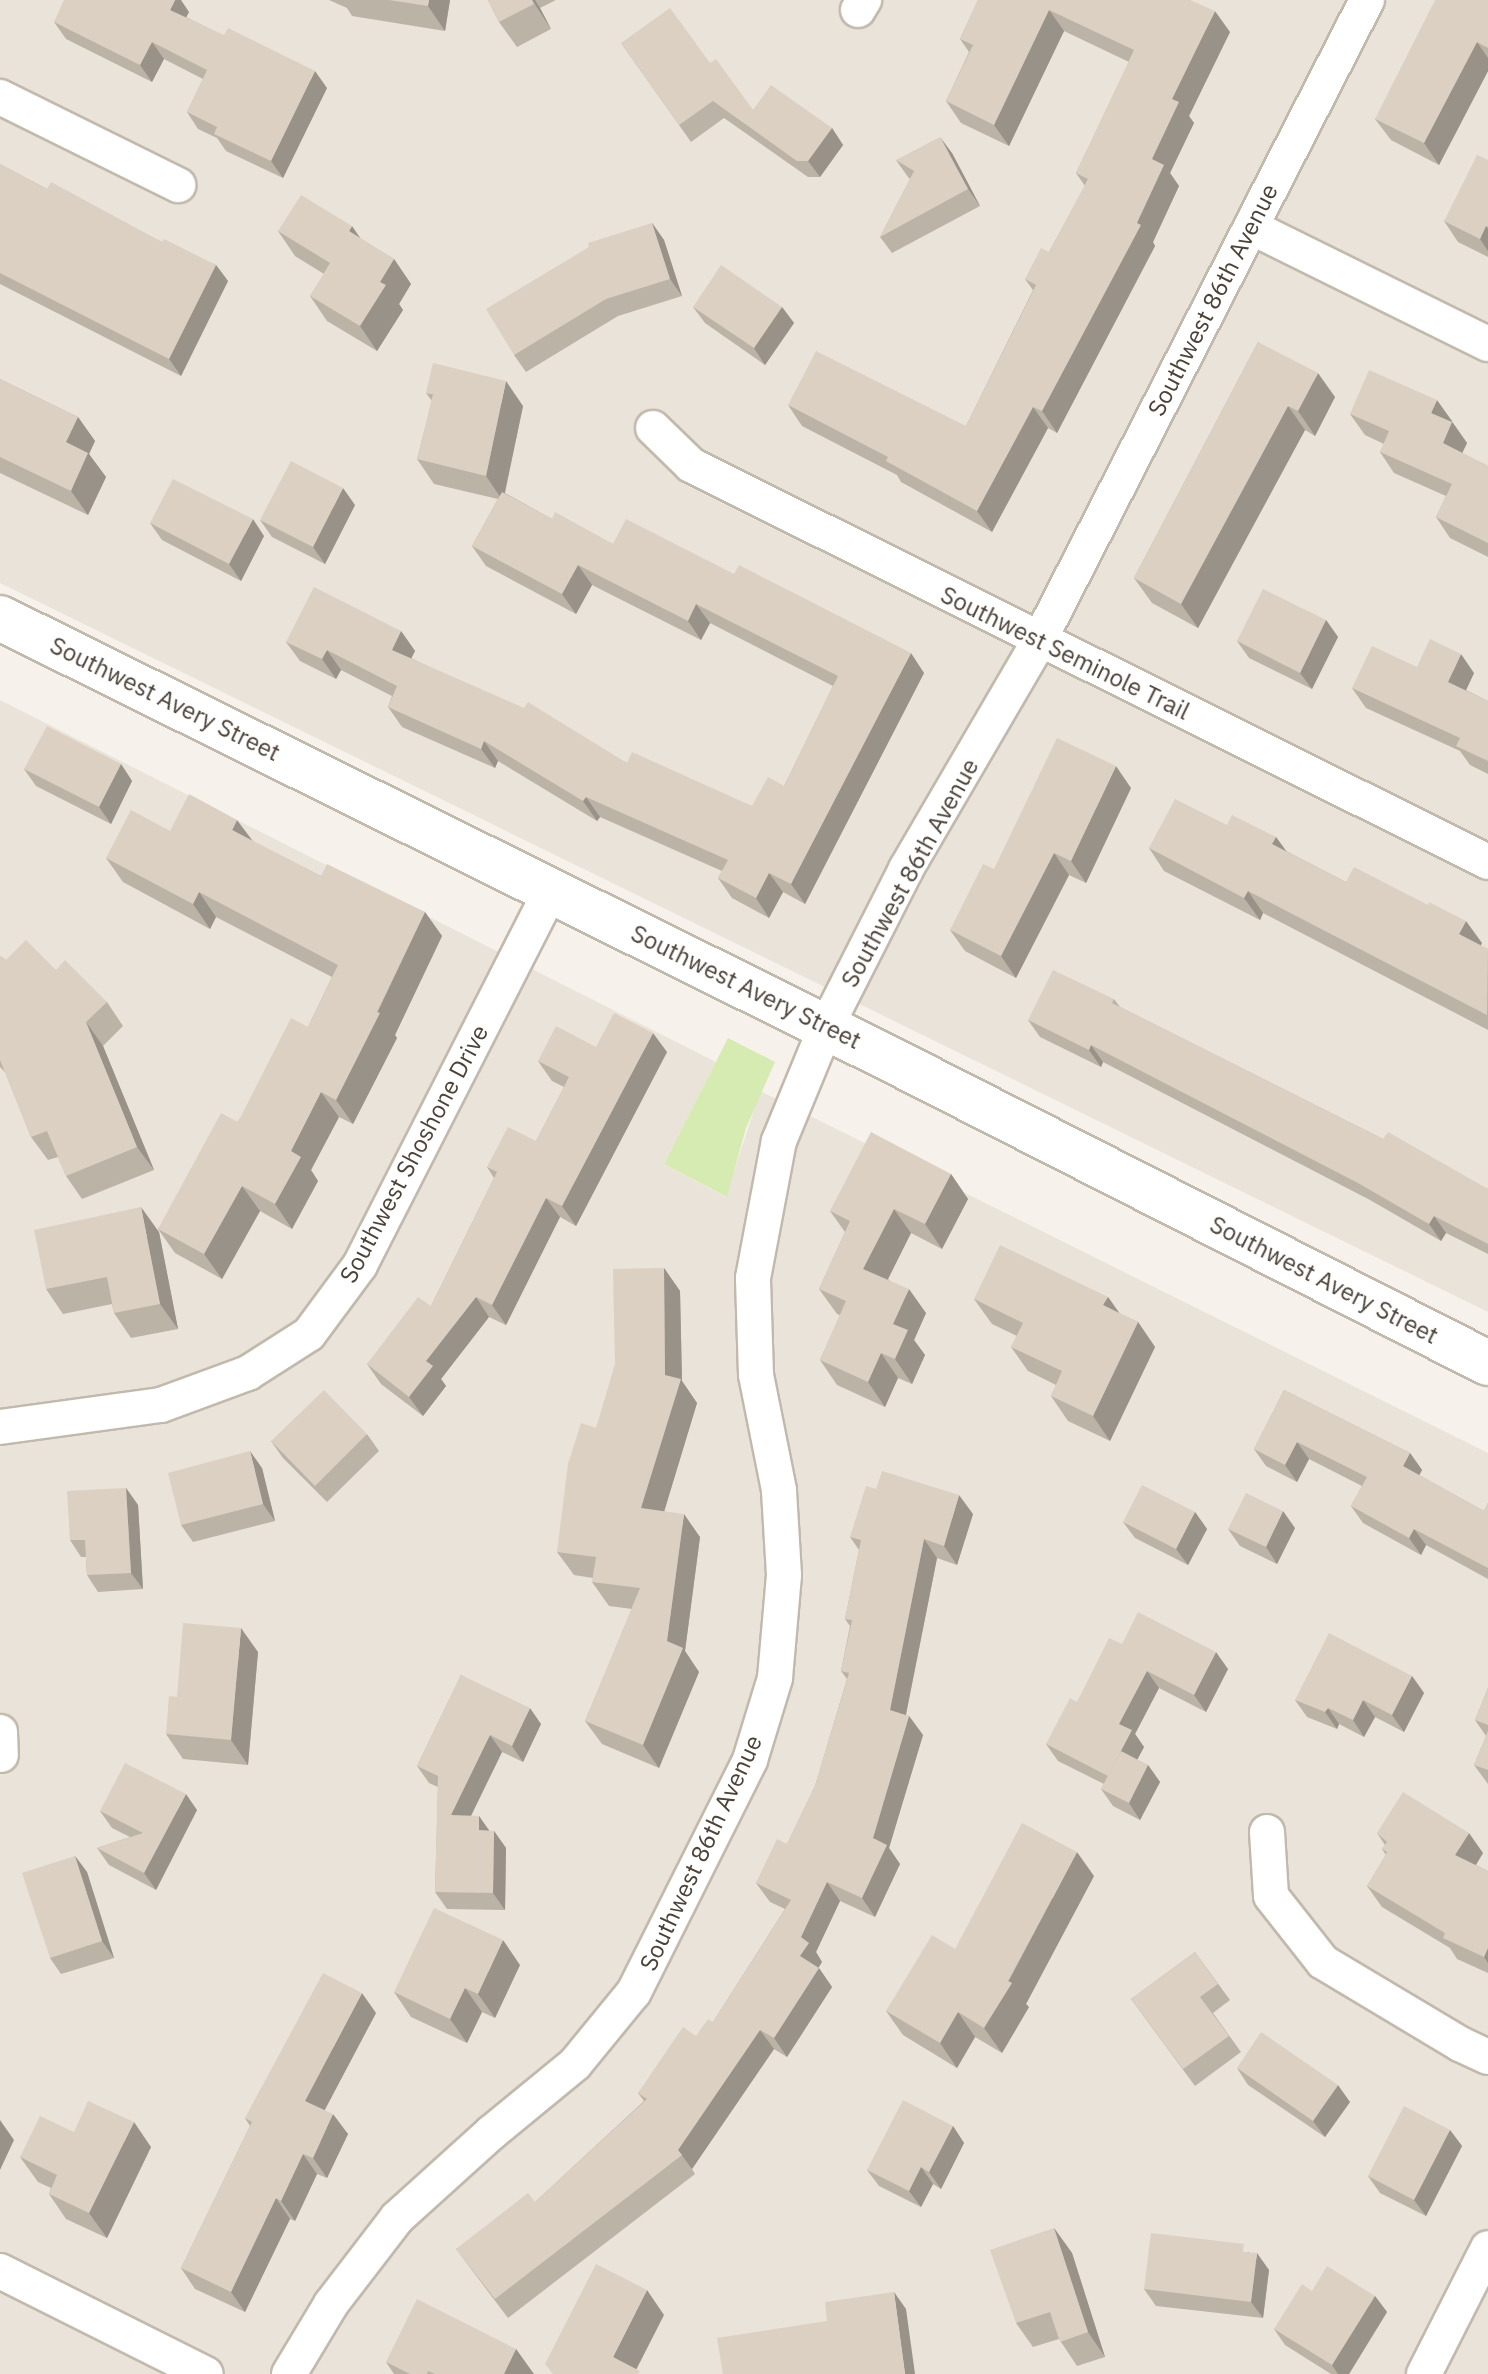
<!DOCTYPE html>
<style>
body{margin:0}
#map{position:relative;width:1488px;height:2374px;overflow:hidden;background:#f6f2eb;font-family:"IBM Plex Sans",sans-serif}
div>[style]{position:absolute}
[style*='--x']{left:calc(var(--x)*1px);top:calc(var(--y)*1px);width:calc(var(--w)*1px);rotate:calc(var(--a)*1deg)}
.residential>*{inset:0;background:#eae3d9}
.green>*{inset:0;background:#d6ebb2}
.roads{filter:drop-shadow(2px 0 #c2b9ad) drop-shadow(-2px 0 #c2b9ad) drop-shadow(0 2px #c2b9ad) drop-shadow(0 -2px #c2b9ad)}
.minor>*{height:34px;margin:-17px;padding:0 17px;transform-origin:17px;border-radius:17px;background:#fff}
.tertiary>*{height:44px;margin:-22px;padding:0 22px;transform-origin:22px;border-radius:22px;background:#fff}
.wall>*{inset:0;background:#bcb3a7}
.shaded-wall>*{inset:0;background:#999288}
.building>*{inset:0;background:#dbd0c2}
span{translate:-50% -50%;white-space:nowrap;text-align:center;line-height:1.15;-webkit-text-stroke:7px #fff;paint-order:stroke}
.street-label{font-size:24px;color:#4b4238}
</style>
<div id="map">
<div class="residential">
<i style="clip-path:polygon(0 0,1488px 0,1488px 1312px,0 583px)"></i>
<i style="clip-path:polygon(0 700px,716px 1062px,664px 1164px,726px 1197px,760px 1091px,1488px 1453px,1488px 2374px,0 2374px)"></i>
</div>
<div class="green">
<i style="clip-path:polygon(728px 1038px,775px 1062px,746px 1128px,727px 1197px,664px 1164px)"></i>
</div>
<div class="roads">
<div class="minor">
<i style="--x:858;--y:10;--w:12;--a:-59"></i>
<i style="--x:0;--y:97;--w:199;--a:26.3"></i>
<i style="--x:1251;--y:227;--w:264;--a:26.3"></i>
<i style="--x:653;--y:428;--w:53;--a:44.2"></i>
<i style="--x:691;--y:465;--w:890;--a:26.48"></i>
<i style="--x:0;--y:1427;--w:162;--a:-7.8"></i>
<i style="--x:161;--y:1405;--w:93;--a:-20.2"></i>
<i style="--x:248;--y:1373;--w:72;--a:-32.6"></i>
<i style="--x:309;--y:1334;--w:86;--a:-53.5"></i>
<i style="--x:360;--y:1265;--w:421;--a:-63"></i>
<i style="--x:0;--y:1732;--w:23;--a:88"></i>
<i style="--x:1267;--y:1832;--w:64;--a:86.4"></i>
<i style="--x:1271;--y:1896;--w:84;--a:51.8"></i>
<i style="--x:1323;--y:1962;--w:160;--a:30.9"></i>
<i style="--x:1460;--y:2044;--w:31;--a:25"></i>
<i style="--x:0;--y:2271;--w:230;--a:26.6"></i>
<i style="--x:289;--y:2374;--w:82;--a:-59"></i>
<i style="--x:331;--y:2304;--w:108;--a:-52.5"></i>
<i style="--x:397;--y:2218;--w:127;--a:-42.1"></i>
<i style="--x:491;--y:2133;--w:109;--a:-39.4"></i>
<i style="--x:575;--y:2064;--w:93;--a:-50.7"></i>
<i style="--x:634;--y:1992;--w:259;--a:-63.4"></i>
<i style="--x:750;--y:1760;--w:86;--a:-73"></i>
<i style="--x:775;--y:1678;--w:103;--a:-85"></i>
<i style="--x:784;--y:1575;--w:85;--a:-93.4"></i>
<i style="--x:779;--y:1490;--w:117;--a:-101.3"></i>
<i style="--x:756;--y:1375;--w:97;--a:-91.8"></i>
<i style="--x:753;--y:1278;--w:139;--a:-79.3"></i>
<i style="--x:779;--y:1141;--w:123;--a:-67.6"></i>
<i style="--x:826;--y:1027;--w:177;--a:-63.1"></i>
<i style="--x:906;--y:869;--w:264;--a:-59.7"></i>
<i style="--x:1039;--y:641;--w:720;--a:-62.9"></i>
<i style="--x:1424;--y:2374;--w:141;--a:-63.1"></i>
</div>
<div class="tertiary">
<i style="--x:0;--y:618;--w:991;--a:26.36"></i>
<i style="--x:888;--y:1058;--w:673;--a:26.95"></i>
</div>
</div>
<div class="wall">
<i style="clip-path:polygon(329px 0,450px 0,445px 31px,352px 16px,347px 8px)"></i>
<i style="clip-path:polygon(488px 0,556px 0,540px 8px,551px 29px,517px 47px,499px 22px)"></i>
<i style="clip-path:polygon(978px 0,1230px 32px,1189px 116px,1194px 123px,1170px 173px,1179px 186px,1153px 242px,1155px 246px,1057px 433px,1048px 428px,992px 532px,901px 482px,897px 475px,802px 426px,788px 405px,966px 426px,1033px 290px,1025px 279px,1049px 252px,1085px 186px,1076px 173px,1129px 62px,1064px 31px,1009px 146px,961px 123px,946px 101px,969px 52px,960px 39px)"></i>
<i style="clip-path:polygon(1488px 0,1488px 71px,1439px 165px,1391px 140px,1375px 119px)"></i>
<i style="clip-path:polygon(189px 12px,186px 17px,327px 88px,283px 178px,226px 151px,217px 138px,198px 129px,187px 112px,203px 79px,164px 59px,152px 82px,66px 39px,54px 22px)"></i>
<i style="clip-path:polygon(621px 43px,710px 63px,753px 110px,832px 128px,843px 145px,820px 177px,808px 177px,724px 118px,691px 142px)"></i>
<i style="clip-path:polygon(952px 153px,980px 206px,892px 253px,880px 237px,910px 179px,908px 177px,896px 160px)"></i>
<i style="clip-path:polygon(1488px 160px,1488px 257px,1458px 242px,1444px 221px)"></i>
<i style="clip-path:polygon(0 164px,47px 189px,162px 242px,216px 265px,228px 281px,181px 376px,0 284px)"></i>
<i style="clip-path:polygon(652px 223px,664px 240px,682px 296px,618px 316px,526px 372px,514px 355px)"></i>
<i style="clip-path:polygon(278px 231px,361px 239px,394px 259px,411px 284px,399px 304px,403px 310px,377px 351px,327px 321px,310px 296px,324px 274px,295px 256px)"></i>
<i style="clip-path:polygon(693px 307px,782px 307px,794px 323px,765px 365px,705px 323px)"></i>
<i style="clip-path:polygon(1258px 342px,1335px 397px,1315px 436px,1305px 430px,1198px 628px,1152px 603px,1134px 578px)"></i>
<i style="clip-path:polygon(0 379px,78px 417px,95px 441px,89px 454px,106px 477px,88px 515px,0 473px)"></i>
<i style="clip-path:polygon(426px 393px,523px 406px,505px 493px,552px 519px,924px 673px,805px 904px,783px 892px,769px 918px,732px 898px,718px 878px,722px 871px,600px 817px,597px 821px,498px 761px,495px 768px,402px 727px,388px 707px,392px 696px,341px 670px,336px 679px,300px 661px,286px 642px,401px 631px,415px 651px,411px 658px,627px 763px,752px 806px,784px 786px,833px 686px,710px 623px,701px 640px,592px 585px,576px 614px,486px 566px,472px 546px,498px 499px,434px 484px,417px 459px,432px 401px)"></i>
<i style="clip-path:polygon(1350px 414px,1452px 421px,1467px 443px,1462px 453px,1488px 466px,1488px 557px,1450px 538px,1436px 517px,1446px 496px,1394px 473px,1380px 452px,1384px 444px,1365px 435px)"></i>
<i style="clip-path:polygon(355px 505px,325px 564px,272px 537px,260px 520px)"></i>
<i style="clip-path:polygon(150px 523px,264px 536px,241px 581px,162px 540px)"></i>
<i style="clip-path:polygon(1326px 620px,1338px 637px,1312px 689px,1249px 658px,1237px 641px)"></i>
<i style="clip-path:polygon(1417px 667px,1474px 673px,1466px 690px,1488px 701px,1488px 774px,1470px 765px,1460px 751px,1366px 708px,1352px 688px)"></i>
<i style="clip-path:polygon(121px 764px,132px 781px,111px 824px,36px 786px,24px 769px)"></i>
<i style="clip-path:polygon(1131px 788px,1086px 883px,1069px 875px,1016px 978px,965px 951px,950px 930px,994px 869px)"></i>
<i style="clip-path:polygon(1227px 825px,1276px 837px,1286px 851px,1346px 882px,1482px 943px,1480px 945px,1488px 949px,1488px 1030px,1263px 913px,1260px 920px,1164px 871px,1149px 848px)"></i>
<i style="clip-path:polygon(170px 831px,252px 841px,321px 876px,425px 912px,442px 936px,395px 1035px,397px 1038px,353px 1124px,339px 1117px,311px 1170px,318px 1181px,292px 1229px,260px 1211px,222px 1279px,175px 1253px,158px 1229px,308px 1027px,332px 977px,216px 917px,210px 929px,123px 882px,106px 858px)"></i>
<i style="clip-path:polygon(0 956px,6px 960px,56px 970px,107px 1002px,123px 1026px,103px 1046px,154px 1170px,82px 1199px,66px 1176px,58px 1157px,48px 1160px,31px 1137px,5px 1072px,0 1067px)"></i>
<i style="clip-path:polygon(1114px 999px,1120px 1007px,1383px 1139px,1488px 1189px,1488px 1254px,1446px 1233px,1441px 1241px,1370px 1200px,1103px 1062px,1101px 1067px,1040px 1037px,1028px 1020px)"></i>
<i style="clip-path:polygon(596px 1047px,667px 1052px,576px 1226px,560px 1217px,506px 1325px,489px 1317px,441px 1379px,446px 1386px,423px 1416px,381px 1384px,367px 1364px,431px 1306px,494px 1178px,487px 1167px,536px 1141px,564px 1087px,552px 1081px,538px 1061px)"></i>
<i style="clip-path:polygon(951px 1174px,968px 1199px,942px 1249px,911px 1233px,888px 1279px,926px 1313px,914px 1340px,925px 1355px,912px 1384px,898px 1378px,885px 1407px,837px 1385px,820px 1360px,840px 1315px,837px 1314px,819px 1289px,845px 1232px,830px 1211px)"></i>
<i style="clip-path:polygon(159px 1232px,178px 1329px,131px 1338px,114px 1313px,112px 1304px,63px 1314px,46px 1289px)"></i>
<i style="clip-path:polygon(664px 1268px,680px 1291px,682px 1381px,697px 1403px,664px 1511px,700px 1537px,685px 1651px,699px 1672px,659px 1768px,602px 1744px,585px 1721px,632px 1609px,609px 1606px,592px 1582px,593px 1578px,574px 1575px,557px 1552px,596px 1428px)"></i>
<i style="clip-path:polygon(1108px 1297px,1119px 1313px,1138px 1322px,1155px 1347px,1110px 1441px,1068px 1421px,1051px 1396px,1056px 1385px,1028px 1371px,1011px 1347px,1017px 1336px,992px 1324px,974px 1299px)"></i>
<i style="clip-path:polygon(1284px 1390px,1410px 1453px,1422px 1470px,1419px 1475px,1484px 1511px,1488px 1503px,1488px 1579px,1426px 1545px,1421px 1555px,1363px 1523px,1351px 1506px,1362px 1486px,1309px 1459px,1297px 1482px,1266px 1466px,1254px 1449px)"></i>
<i style="clip-path:polygon(367px 1434px,379px 1451px,327px 1502px,283px 1458px,271px 1441px)"></i>
<i style="clip-path:polygon(262px 1468px,275px 1521px,193px 1542px,181px 1525px)"></i>
<i style="clip-path:polygon(126px 1488px,138px 1505px,143px 1589px,98px 1592px,87px 1575px,86px 1557px,81px 1557px,70px 1540px)"></i>
<i style="clip-path:polygon(1195px 1512px,1207px 1529px,1188px 1565px,1135px 1538px,1123px 1522px)"></i>
<i style="clip-path:polygon(973px 1514px,957px 1565px,937px 1558px,906px 1715px,909px 1716px,923px 1735px,889px 1848px,900px 1864px,875px 1917px,840px 1901px,816px 1952px,822px 1962px,818px 1967px,832px 1987px,787px 2057px,774px 2049px,692px 2169px,695px 2174px,508px 2318px,456px 2249px,535px 2202px,644px 2101px,638px 2093px,713px 2022px,785px 1909px,770px 1902px,756px 1883px,787px 1844px,815px 1786px,847px 1679px,841px 1671px,850px 1626px,845px 1619px,859px 1550px,850px 1537px)"></i>
<i style="clip-path:polygon(1295px 1528px,1277px 1564px,1240px 1546px,1228px 1529px)"></i>
<i style="clip-path:polygon(1122px 1644px,1228px 1669px,1206px 1712px,1159px 1688px,1135px 1734px,1144px 1747px,1137px 1760px,1148px 1765px,1160px 1782px,1140px 1820px,1113px 1806px,1101px 1789px,1104px 1784px,1058px 1761px,1046px 1744px,1077px 1702px)"></i>
<i style="clip-path:polygon(258px 1652px,248px 1765px,183px 1759px,166px 1734px,177px 1697px)"></i>
<i style="clip-path:polygon(461px 1675px,541px 1724px,523px 1762px,502px 1752px,471px 1816px,479px 1816px,489px 1831px,494px 1831px,506px 1848px,505px 1910px,447px 1909px,435px 1892px,438px 1787px,429px 1783px,417px 1766px)"></i>
<i style="clip-path:polygon(1412px 1676px,1424px 1693px,1404px 1732px,1375px 1717px,1364px 1737px,1339px 1724px,1337px 1729px,1307px 1717px,1295px 1700px)"></i>
<i style="clip-path:polygon(1488px 1688px,1488px 1784px,1474px 1765px,1486px 1736px,1475px 1720px)"></i>
<i style="clip-path:polygon(197px 1810px,156px 1890px,109px 1865px,97px 1848px,130px 1837px,112px 1828px,100px 1811px)"></i>
<i style="clip-path:polygon(1377px 1833px,1483px 1853px,1476px 1865px,1488px 1871px,1488px 1973px,1457px 1959px,1450px 1948px,1382px 1907px,1367px 1886px,1386px 1855px,1382px 1849px,1385px 1845px)"></i>
<i style="clip-path:polygon(75px 1856px,87px 1872px,114px 1958px,61px 1974px,50px 1958px)"></i>
<i style="clip-path:polygon(1094px 1876px,1026px 2004px,1029px 2007px,1002px 2053px,975px 2037px,957px 2068px,903px 2035px,886px 2011px,955px 1949px)"></i>
<i style="clip-path:polygon(1195px 1952px,1230px 2000px,1213px 2013px,1241px 2052px,1195px 2086px,1131px 1999px)"></i>
<i style="clip-path:polygon(520px 1965px,495px 2018px,482px 2012px,467px 2043px,411px 2017px,394px 1992px)"></i>
<i style="clip-path:polygon(376px 2013px,324px 2110px,348px 2134px,327px 2178px,317px 2174px,295px 2221px,290px 2219px,245px 2312px,195px 2289px,181px 2268px,250px 2126px,245px 2118px)"></i>
<i style="clip-path:polygon(1237px 2068px,1350px 2102px,1325px 2137px,1248px 2085px)"></i>
<i style="clip-path:polygon(953px 2126px,964px 2143px,941px 2189px,933px 2184px,921px 2207px,879px 2186px,867px 2170px)"></i>
<i style="clip-path:polygon(1450px 2130px,1462px 2146px,1426px 2216px,1380px 2193px,1368px 2176px)"></i>
<i style="clip-path:polygon(74px 2132px,151px 2147px,107px 2238px,66px 2219px,49px 2194px,51px 2188px,38px 2182px,20px 2157px)"></i>
<i style="clip-path:polygon(1054px 2228px,1072px 2253px,1105px 2357px,1077px 2366px,1059px 2339px,1033px 2347px,1016px 2323px)"></i>
<i style="clip-path:polygon(1249px 2252px,1269px 2270px,1263px 2318px,1156px 2306px,1144px 2289px)"></i>
<i style="clip-path:polygon(1312px 2291px,1375px 2296px,1387px 2312px,1349px 2374px,1331px 2374px,1285px 2345px,1274px 2329px)"></i>
<i style="clip-path:polygon(516px 2349px,533px 2374px,394px 2374px,386px 2362px)"></i>
</div>
<div class="shaded-wall">
<i style="clip-path:polygon(175px 0,181px 0,189px 12px,181px 27px,170px 10px)"></i>
<i style="clip-path:polygon(429px 0,450px 0,445px 31px,428px 6px)"></i>
<i style="clip-path:polygon(532px 0,535px 0,540px 8px,551px 29px)"></i>
<i style="clip-path:polygon(1049px 10px,1064px 31px,1009px 146px,994px 125px)"></i>
<i style="clip-path:polygon(1215px 11px,1230px 32px,1189px 116px,1194px 123px,1170px 173px,1179px 186px,1153px 242px,1155px 246px,1057px 433px,1042px 411px,1137px 223px,1152px 159px,1172px 99px)"></i>
<i style="clip-path:polygon(152px 42px,164px 59px,152px 82px,140px 65px)"></i>
<i style="clip-path:polygon(1477px 42px,1488px 58px,1488px 71px,1439px 165px,1424px 143px)"></i>
<i style="clip-path:polygon(315px 71px,327px 88px,283px 178px,271px 161px)"></i>
<i style="clip-path:polygon(832px 128px,843px 145px,820px 177px,808px 161px)"></i>
<i style="clip-path:polygon(940px 137px,952px 153px,980px 206px,968px 189px)"></i>
<i style="clip-path:polygon(652px 223px,664px 240px,682px 296px,670px 279px)"></i>
<i style="clip-path:polygon(352px 226px,369px 251px,349px 231px)"></i>
<i style="clip-path:polygon(1486px 226px,1488px 229px,1488px 251px,1480px 239px)"></i>
<i style="clip-path:polygon(394px 259px,411px 284px,399px 304px,403px 310px,377px 351px,360px 326px,380px 282px)"></i>
<i style="clip-path:polygon(216px 265px,228px 281px,181px 376px,169px 359px)"></i>
<i style="clip-path:polygon(782px 307px,794px 323px,765px 365px,754px 348px)"></i>
<i style="clip-path:polygon(1318px 373px,1335px 397px,1315px 436px,1298px 411px)"></i>
<i style="clip-path:polygon(506px 381px,523px 406px,503px 501px,486px 476px)"></i>
<i style="clip-path:polygon(1437px 400px,1452px 421px,1446px 434px,1431px 413px)"></i>
<i style="clip-path:polygon(1288px 406px,1305px 430px,1198px 628px,1181px 604px)"></i>
<i style="clip-path:polygon(1033px 407px,1048px 428px,992px 532px,977px 511px)"></i>
<i style="clip-path:polygon(78px 417px,95px 441px,89px 454px,106px 477px,88px 515px,71px 491px,66px 442px)"></i>
<i style="clip-path:polygon(1452px 422px,1467px 443px,1457px 464px,1443px 443px)"></i>
<i style="clip-path:polygon(343px 488px,355px 505px,325px 564px,313px 547px)"></i>
<i style="clip-path:polygon(253px 519px,264px 536px,241px 581px,229px 564px)"></i>
<i style="clip-path:polygon(578px 565px,592px 585px,576px 614px,562px 594px)"></i>
<i style="clip-path:polygon(696px 604px,710px 623px,701px 640px,688px 621px)"></i>
<i style="clip-path:polygon(1326px 620px,1338px 637px,1312px 689px,1300px 673px)"></i>
<i style="clip-path:polygon(401px 631px,415px 651px,406px 669px,392px 650px)"></i>
<i style="clip-path:polygon(327px 650px,341px 670px,336px 679px,322px 659px)"></i>
<i style="clip-path:polygon(911px 653px,924px 673px,805px 904px,791px 884px)"></i>
<i style="clip-path:polygon(1461px 654px,1474px 673px,1461px 701px,1448px 682px)"></i>
<i style="clip-path:polygon(484px 741px,498px 761px,495px 768px,481px 749px)"></i>
<i style="clip-path:polygon(121px 764px,132px 781px,111px 824px,99px 807px)"></i>
<i style="clip-path:polygon(1116px 766px,1131px 788px,1086px 883px,1071px 861px)"></i>
<i style="clip-path:polygon(586px 797px,600px 817px,597px 821px,583px 801px)"></i>
<i style="clip-path:polygon(237px 820px,255px 844px,232px 830px)"></i>
<i style="clip-path:polygon(1276px 837px,1292px 859px,1272px 844px)"></i>
<i style="clip-path:polygon(1054px 853px,1069px 875px,1016px 978px,1001px 956px)"></i>
<i style="clip-path:polygon(769px 873px,783px 892px,769px 918px,756px 898px)"></i>
<i style="clip-path:polygon(1248px 891px,1263px 913px,1260px 920px,1244px 898px)"></i>
<i style="clip-path:polygon(199px 892px,216px 917px,210px 929px,193px 904px)"></i>
<i style="clip-path:polygon(425px 912px,442px 936px,395px 1035px,397px 1038px,353px 1124px,336px 1100px)"></i>
<i style="clip-path:polygon(1466px 921px,1482px 943px,1475px 957px,1459px 934px)"></i>
<i style="clip-path:polygon(86px 1022px,103px 1046px,154px 1170px,137px 1147px)"></i>
<i style="clip-path:polygon(653px 1033px,667px 1052px,576px 1226px,562px 1206px)"></i>
<i style="clip-path:polygon(1091px 1045px,1103px 1062px,1101px 1067px,1089px 1050px)"></i>
<i style="clip-path:polygon(321px 1092px,339px 1117px,311px 1170px,318px 1181px,292px 1229px,275px 1204px,291px 1151px)"></i>
<i style="clip-path:polygon(951px 1174px,968px 1199px,942px 1249px,925px 1224px)"></i>
<i style="clip-path:polygon(242px 1186px,260px 1211px,222px 1279px,204px 1254px)"></i>
<i style="clip-path:polygon(546px 1198px,560px 1217px,506px 1325px,492px 1305px)"></i>
<i style="clip-path:polygon(141px 1207px,159px 1232px,178px 1329px,160px 1304px)"></i>
<i style="clip-path:polygon(894px 1209px,911px 1233px,881px 1293px,863px 1269px)"></i>
<i style="clip-path:polygon(1434px 1216px,1446px 1233px,1441px 1241px,1429px 1224px)"></i>
<i style="clip-path:polygon(664px 1268px,680px 1291px,682px 1381px,697px 1403px,658px 1532px,641px 1508px,665px 1375px)"></i>
<i style="clip-path:polygon(909px 1289px,926px 1313px,914px 1340px,925px 1355px,912px 1384px,895px 1359px,893px 1324px)"></i>
<i style="clip-path:polygon(476px 1297px,489px 1317px,441px 1379px,446px 1386px,423px 1416px,409px 1397px,426px 1361px)"></i>
<i style="clip-path:polygon(1108px 1297px,1125px 1321px,1103px 1305px)"></i>
<i style="clip-path:polygon(1138px 1322px,1155px 1347px,1110px 1441px,1093px 1416px)"></i>
<i style="clip-path:polygon(881px 1353px,898px 1378px,885px 1407px,868px 1382px)"></i>
<i style="clip-path:polygon(1297px 1442px,1309px 1459px,1297px 1482px,1285px 1465px)"></i>
<i style="clip-path:polygon(250px 1451px,262px 1468px,275px 1521px,263px 1504px)"></i>
<i style="clip-path:polygon(1410px 1453px,1422px 1470px,1415px 1483px,1403px 1466px)"></i>
<i style="clip-path:polygon(126px 1488px,138px 1505px,143px 1589px,131px 1573px)"></i>
<i style="clip-path:polygon(959px 1495px,973px 1514px,957px 1565px,944px 1546px)"></i>
<i style="clip-path:polygon(1283px 1511px,1295px 1528px,1277px 1564px,1266px 1547px)"></i>
<i style="clip-path:polygon(1195px 1512px,1207px 1529px,1188px 1565px,1176px 1549px)"></i>
<i style="clip-path:polygon(684px 1514px,700px 1537px,685px 1651px,699px 1672px,659px 1768px,643px 1745px,667px 1641px)"></i>
<i style="clip-path:polygon(1414px 1529px,1426px 1545px,1421px 1555px,1409px 1538px)"></i>
<i style="clip-path:polygon(924px 1539px,937px 1558px,903px 1729px,890px 1710px)"></i>
<i style="clip-path:polygon(241px 1628px,258px 1652px,248px 1765px,231px 1740px)"></i>
<i style="clip-path:polygon(1216px 1652px,1228px 1669px,1206px 1712px,1194px 1695px)"></i>
<i style="clip-path:polygon(1147px 1671px,1159px 1688px,1135px 1734px,1144px 1747px,1120px 1792px,1119px 1724px)"></i>
<i style="clip-path:polygon(1412px 1676px,1424px 1693px,1404px 1732px,1392px 1715px)"></i>
<i style="clip-path:polygon(1363px 1700px,1375px 1717px,1364px 1737px,1353px 1720px)"></i>
<i style="clip-path:polygon(530px 1708px,541px 1724px,523px 1762px,512px 1746px)"></i>
<i style="clip-path:polygon(1328px 1708px,1339px 1724px,1337px 1729px,1325px 1712px)"></i>
<i style="clip-path:polygon(909px 1716px,923px 1735px,889px 1848px,900px 1864px,875px 1917px,862px 1898px,873px 1838px)"></i>
<i style="clip-path:polygon(490px 1735px,502px 1752px,463px 1832px,451px 1815px)"></i>
<i style="clip-path:polygon(1148px 1765px,1160px 1782px,1140px 1820px,1129px 1803px)"></i>
<i style="clip-path:polygon(186px 1794px,197px 1810px,156px 1890px,144px 1873px)"></i>
<i style="clip-path:polygon(479px 1816px,491px 1833px,479px 1830px)"></i>
<i style="clip-path:polygon(494px 1831px,506px 1848px,505px 1910px,493px 1893px)"></i>
<i style="clip-path:polygon(1469px 1833px,1483px 1853px,1469px 1876px,1455px 1855px)"></i>
<i style="clip-path:polygon(1077px 1852px,1094px 1876px,1026px 2004px,1029px 2007px,1002px 2053px,984px 2028px)"></i>
<i style="clip-path:polygon(75px 1856px,87px 1872px,114px 1958px,102px 1941px)"></i>
<i style="clip-path:polygon(827px 1882px,840px 1901px,816px 1952px,822px 1962px,814px 1975px,800px 1956px,801px 1937px)"></i>
<i style="clip-path:polygon(503px 1940px,520px 1965px,495px 2018px,478px 1994px)"></i>
<i style="clip-path:polygon(1488px 1948px,1488px 1963px,1484px 1957px)"></i>
<i style="clip-path:polygon(819px 1968px,832px 1987px,787px 2057px,774px 2038px)"></i>
<i style="clip-path:polygon(465px 1988px,482px 2012px,467px 2043px,450px 2019px)"></i>
<i style="clip-path:polygon(362px 1993px,376px 2013px,319px 2121px,305px 2101px)"></i>
<i style="clip-path:polygon(958px 2012px,975px 2037px,957px 2068px,940px 2043px)"></i>
<i style="clip-path:polygon(760px 2030px,774px 2049px,692px 2169px,678px 2150px)"></i>
<i style="clip-path:polygon(1338px 2085px,1350px 2102px,1325px 2137px,1313px 2121px)"></i>
<i style="clip-path:polygon(333px 2114px,348px 2134px,327px 2178px,313px 2158px)"></i>
<i style="clip-path:polygon(0 2120px,14px 2140px,0 2170px)"></i>
<i style="clip-path:polygon(134px 2122px,151px 2147px,107px 2238px,89px 2213px)"></i>
<i style="clip-path:polygon(953px 2126px,964px 2143px,941px 2189px,929px 2172px)"></i>
<i style="clip-path:polygon(1450px 2130px,1462px 2146px,1426px 2216px,1414px 2200px)"></i>
<i style="clip-path:polygon(303px 2154px,317px 2174px,295px 2221px,281px 2201px)"></i>
<i style="clip-path:polygon(921px 2167px,933px 2184px,921px 2207px,909px 2191px)"></i>
<i style="clip-path:polygon(276px 2198px,290px 2219px,245px 2312px,231px 2292px)"></i>
<i style="clip-path:polygon(1054px 2228px,1072px 2253px,1105px 2357px,1088px 2332px)"></i>
<i style="clip-path:polygon(1257px 2253px,1269px 2270px,1263px 2318px,1251px 2302px)"></i>
<i style="clip-path:polygon(647px 2290px,664px 2315px,634px 2374px,613px 2357px)"></i>
<i style="clip-path:polygon(894px 2292px,906px 2309px,915px 2374px,905px 2374px)"></i>
<i style="clip-path:polygon(1375px 2296px,1387px 2312px,1349px 2374px,1338px 2374px,1332px 2365px)"></i>
<i style="clip-path:polygon(516px 2349px,534px 2374px,504px 2374px)"></i>
</div>
<div class="building">
<i style="clip-path:polygon(64px 0,175px 0,170px 10px,224px 35px,228px 28px,315px 71px,271px 161px,214px 134px,217px 127px,187px 112px,207px 70px,152px 42px,140px 65px,54px 22px)"></i>
<i style="clip-path:polygon(389px 0,429px 0,428px 6px)"></i>
<i style="clip-path:polygon(488px 0,532px 0,534px 4px,499px 22px)"></i>
<i style="clip-path:polygon(978px 0,1190px 0,1215px 11px,1172px 99px,1179px 102px,1152px 159px,1164px 165px,1137px 223px,1141px 225px,1042px 411px,1033px 407px,977px 511px,886px 461px,888px 457px,788px 405px,816px 351px,966px 426px,1036px 285px,1025px 279px,1041px 248px,1049px 252px,1088px 179px,1076px 173px,1134px 50px,1049px 10px,994px 125px,946px 101px,973px 45px,960px 39px)"></i>
<i style="clip-path:polygon(1435px 0,1488px 0,1488px 48px,1477px 42px,1424px 143px,1375px 119px)"></i>
<i style="clip-path:polygon(670px 8px,710px 63px,716px 59px,753px 110px,771px 85px,832px 128px,808px 161px,797px 161px,713px 101px,679px 125px,621px 43px)"></i>
<i style="clip-path:polygon(940px 137px,968px 189px,880px 237px,914px 171px,896px 160px)"></i>
<i style="clip-path:polygon(1477px 155px,1488px 160px,1488px 227px,1486px 226px,1480px 239px,1444px 221px)"></i>
<i style="clip-path:polygon(0 164px,47px 189px,51px 182px,162px 242px,164px 239px,216px 265px,169px 359px,0 273px)"></i>
<i style="clip-path:polygon(301px 195px,352px 226px,349px 231px,394px 259px,380px 282px,386px 285px,360px 326px,310px 296px,330px 263px,278px 231px)"></i>
<i style="clip-path:polygon(652px 223px,670px 279px,606px 299px,514px 355px,486px 309px,589px 247px,588px 243px)"></i>
<i style="clip-path:polygon(721px 265px,782px 307px,754px 348px,693px 307px)"></i>
<i style="clip-path:polygon(1258px 342px,1318px 373px,1298px 411px,1288px 406px,1181px 604px,1134px 578px)"></i>
<i style="clip-path:polygon(433px 363px,506px 381px,486px 476px,417px 459px,433px 394px,426px 393px)"></i>
<i style="clip-path:polygon(1369px 370px,1437px 400px,1431px 413px,1452px 422px,1443px 443px,1488px 466px,1488px 543px,1436px 517px,1452px 484px,1380px 452px,1389px 431px,1350px 414px)"></i>
<i style="clip-path:polygon(0 379px,78px 417px,66px 442px,88px 453px,71px 491px,0 457px)"></i>
<i style="clip-path:polygon(291px 461px,343px 488px,313px 547px,260px 520px)"></i>
<i style="clip-path:polygon(173px 479px,253px 519px,229px 564px,150px 523px)"></i>
<i style="clip-path:polygon(502px 492px,552px 519px,555px 512px,613px 544px,626px 519px,734px 574px,739px 565px,911px 653px,791px 884px,769px 873px,756px 898px,718px 878px,728px 860px,586px 797px,583px 801px,484px 741px,481px 749px,388px 707px,397px 686px,327px 650px,322px 659px,286px 642px,314px 587px,401px 631px,392px 650px,524px 708px,528px 702px,627px 763px,632px 752px,752px 806px,768px 777px,784px 786px,838px 676px,696px 604px,688px 621px,578px 565px,562px 594px,472px 546px)"></i>
<i style="clip-path:polygon(1263px 589px,1326px 620px,1300px 673px,1237px 641px)"></i>
<i style="clip-path:polygon(1430px 639px,1461px 654px,1448px 682px,1488px 701px,1488px 761px,1456px 746px,1460px 738px,1352px 688px,1372px 646px,1417px 667px)"></i>
<i style="clip-path:polygon(47px 726px,121px 764px,99px 807px,24px 769px)"></i>
<i style="clip-path:polygon(1057px 738px,1116px 766px,1071px 861px,1054px 853px,1001px 956px,950px 930px,983px 864px,994px 869px)"></i>
<i style="clip-path:polygon(189px 794px,237px 820px,232px 830px,321px 876px,327px 864px,425px 912px,377px 1012px,380px 1013px,336px 1100px,321px 1092px,291px 1151px,301px 1157px,275px 1204px,242px 1186px,204px 1254px,158px 1229px,221px 1113px,238px 1122px,291px 1018px,308px 1027px,338px 965px,199px 892px,193px 904px,106px 858px,131px 810px,170px 831px)"></i>
<i style="clip-path:polygon(1175px 799px,1227px 825px,1232px 815px,1276px 837px,1272px 844px,1346px 882px,1354px 867px,1428px 905px,1429px 902px,1466px 921px,1459px 934px,1488px 949px,1487px 1015px,1248px 891px,1244px 898px,1149px 848px)"></i>
<i style="clip-path:polygon(26px 940px,56px 970px,65px 960px,107px 1002px,86px 1022px,137px 1147px,66px 1176px,47px 1131px,31px 1137px,0 1060px,0 956px,6px 960px)"></i>
<i style="clip-path:polygon(1053px 970px,1114px 999px,1112px 1003px,1383px 1139px,1388px 1132px,1488px 1189px,1488px 1244px,1434px 1216px,1429px 1224px,1358px 1183px,1091px 1045px,1089px 1050px,1028px 1020px)"></i>
<i style="clip-path:polygon(614px 1013px,653px 1033px,562px 1206px,546px 1198px,492px 1305px,476px 1297px,426px 1361px,433px 1366px,409px 1397px,367px 1364px,418px 1297px,431px 1306px,497px 1172px,487px 1167px,508px 1127px,536px 1141px,569px 1077px,538px 1061px,556px 1026px,596px 1047px)"></i>
<i style="clip-path:polygon(871px 1132px,951px 1174px,925px 1224px,894px 1209px,863px 1269px,909px 1289px,893px 1324px,908px 1330px,895px 1359px,881px 1353px,868px 1382px,820px 1360px,846px 1301px,819px 1289px,850px 1221px,830px 1211px)"></i>
<i style="clip-path:polygon(141px 1207px,160px 1304px,114px 1313px,107px 1277px,46px 1289px,34px 1230px)"></i>
<i style="clip-path:polygon(1000px 1245px,1108px 1297px,1103px 1305px,1138px 1322px,1093px 1416px,1051px 1396px,1062px 1371px,1011px 1347px,1023px 1323px,974px 1299px)"></i>
<i style="clip-path:polygon(664px 1268px,665px 1375px,681px 1379px,641px 1508px,684px 1514px,667px 1641px,683px 1648px,643px 1745px,585px 1721px,640px 1588px,592px 1582px,596px 1557px,557px 1552px,568px 1464px,581px 1423px,596px 1428px,615px 1364px,613px 1269px)"></i>
<i style="clip-path:polygon(324px 1390px,367px 1434px,315px 1486px,271px 1441px)"></i>
<i style="clip-path:polygon(1284px 1390px,1410px 1453px,1403px 1466px,1484px 1511px,1488px 1503px,1488px 1568px,1414px 1529px,1409px 1538px,1351px 1506px,1367px 1477px,1297px 1442px,1285px 1465px,1254px 1449px)"></i>
<i style="clip-path:polygon(250px 1451px,263px 1504px,181px 1525px,168px 1473px)"></i>
<i style="clip-path:polygon(882px 1471px,959px 1495px,944px 1546px,924px 1539px,890px 1710px,909px 1716px,873px 1838px,887px 1845px,862px 1898px,827px 1882px,801px 1937px,809px 1943px,800px 1956px,819px 1968px,774px 2038px,760px 2030px,678px 2150px,682px 2155px,495px 2299px,456px 2249px,528px 2193px,535px 2202px,647px 2099px,638px 2093px,683px 2027px,696px 2036px,708px 2019px,713px 2022px,791px 1900px,756px 1883px,777px 1839px,787px 1844px,815px 1786px,849px 1673px,841px 1671px,852px 1620px,845px 1619px,861px 1540px,850px 1537px,866px 1486px,876px 1489px)"></i>
<i style="clip-path:polygon(1142px 1485px,1195px 1512px,1176px 1549px,1123px 1522px)"></i>
<i style="clip-path:polygon(126px 1488px,131px 1573px,87px 1575px,85px 1540px,70px 1540px,67px 1491px)"></i>
<i style="clip-path:polygon(1246px 1493px,1283px 1511px,1266px 1547px,1228px 1529px)"></i>
<i style="clip-path:polygon(1138px 1612px,1216px 1652px,1194px 1695px,1147px 1671px,1119px 1724px,1132px 1730px,1108px 1776px,1046px 1744px,1070px 1698px,1077px 1702px,1109px 1638px,1122px 1644px)"></i>
<i style="clip-path:polygon(183px 1623px,241px 1628px,231px 1740px,166px 1734px,169px 1696px,177px 1697px)"></i>
<i style="clip-path:polygon(1329px 1633px,1412px 1676px,1392px 1715px,1363px 1700px,1353px 1720px,1328px 1708px,1325px 1712px,1295px 1700px)"></i>
<i style="clip-path:polygon(461px 1675px,530px 1708px,512px 1746px,490px 1735px,451px 1815px,479px 1816px,479px 1830px,494px 1831px,493px 1893px,435px 1892px,438px 1776px,417px 1766px)"></i>
<i style="clip-path:polygon(1488px 1688px,1488px 1725px,1475px 1720px)"></i>
<i style="clip-path:polygon(1488px 1731px,1488px 1770px,1474px 1765px)"></i>
<i style="clip-path:polygon(1121px 1751px,1148px 1765px,1129px 1803px,1101px 1789px)"></i>
<i style="clip-path:polygon(125px 1763px,186px 1794px,144px 1873px,97px 1848px,143px 1833px,100px 1811px)"></i>
<i style="clip-path:polygon(1403px 1792px,1469px 1833px,1455px 1855px,1488px 1871px,1488px 1948px,1484px 1957px,1443px 1938px,1445px 1933px,1367px 1886px,1387px 1852px,1382px 1849px,1387px 1842px,1377px 1833px)"></i>
<i style="clip-path:polygon(1022px 1823px,1077px 1852px,1008px 1981px,1012px 1983px,984px 2028px,958px 2012px,940px 2043px,886px 2011px,932px 1935px,955px 1949px)"></i>
<i style="clip-path:polygon(75px 1856px,102px 1941px,50px 1958px,22px 1873px)"></i>
<i style="clip-path:polygon(434px 1908px,503px 1940px,478px 1994px,465px 1988px,450px 2019px,394px 1992px)"></i>
<i style="clip-path:polygon(1195px 1952px,1218px 1984px,1200px 1997px,1229px 2036px,1183px 2069px,1131px 1999px)"></i>
<i style="clip-path:polygon(323px 1973px,362px 1993px,305px 2101px,333px 2114px,313px 2158px,303px 2154px,281px 2201px,276px 2198px,231px 2292px,181px 2268px,252px 2122px,245px 2118px)"></i>
<i style="clip-path:polygon(1261px 2032px,1338px 2085px,1313px 2121px,1237px 2068px)"></i>
<i style="clip-path:polygon(903px 2100px,953px 2126px,929px 2172px,921px 2167px,909px 2191px,867px 2170px)"></i>
<i style="clip-path:polygon(88px 2101px,134px 2122px,89px 2213px,49px 2194px,57px 2175px,20px 2157px,40px 2116px,74px 2132px)"></i>
<i style="clip-path:polygon(1404px 2106px,1450px 2130px,1414px 2200px,1368px 2176px)"></i>
<i style="clip-path:polygon(1054px 2228px,1088px 2332px,1060px 2342px,1050px 2312px,1016px 2323px,990px 2250px)"></i>
<i style="clip-path:polygon(1151px 2233px,1244px 2244px,1243px 2252px,1257px 2253px,1251px 2302px,1144px 2289px)"></i>
<i style="clip-path:polygon(596px 2264px,647px 2290px,613px 2357px,640px 2371px,638px 2374px,553px 2374px,545px 2364px)"></i>
<i style="clip-path:polygon(1327px 2266px,1375px 2296px,1332px 2365px,1274px 2329px,1302px 2284px,1312px 2291px)"></i>
<i style="clip-path:polygon(894px 2292px,905px 2374px,723px 2374px,717px 2338px,827px 2321px,825px 2302px)"></i>
<i style="clip-path:polygon(417px 2299px,516px 2349px,504px 2374px,435px 2374px,428px 2371px,427px 2374px,410px 2374px,386px 2362px)"></i>
</div>
<div class="street-label">
<span style="left:1213px;top:300px;rotate:-63deg">Southwest 86th Avenue</span>
<span style="left:1065px;top:653px;rotate:26deg">Southwest Seminole Trail</span>
<span style="left:165px;top:699px;rotate:26deg">Southwest Avery Street</span>
<span style="left:910px;top:873px;rotate:-61deg">Southwest 86th Avenue</span>
<span style="left:746px;top:987px;rotate:26deg">Southwest Avery Street</span>
<span style="left:414px;top:1154px;rotate:-62deg">Southwest Shoshone Drive</span>
<span style="left:1324px;top:1280px;rotate:27deg">Southwest Avery Street</span>
<span style="left:701px;top:1853px;rotate:-65deg">Southwest 86th Avenue</span>
</div>
</div>
